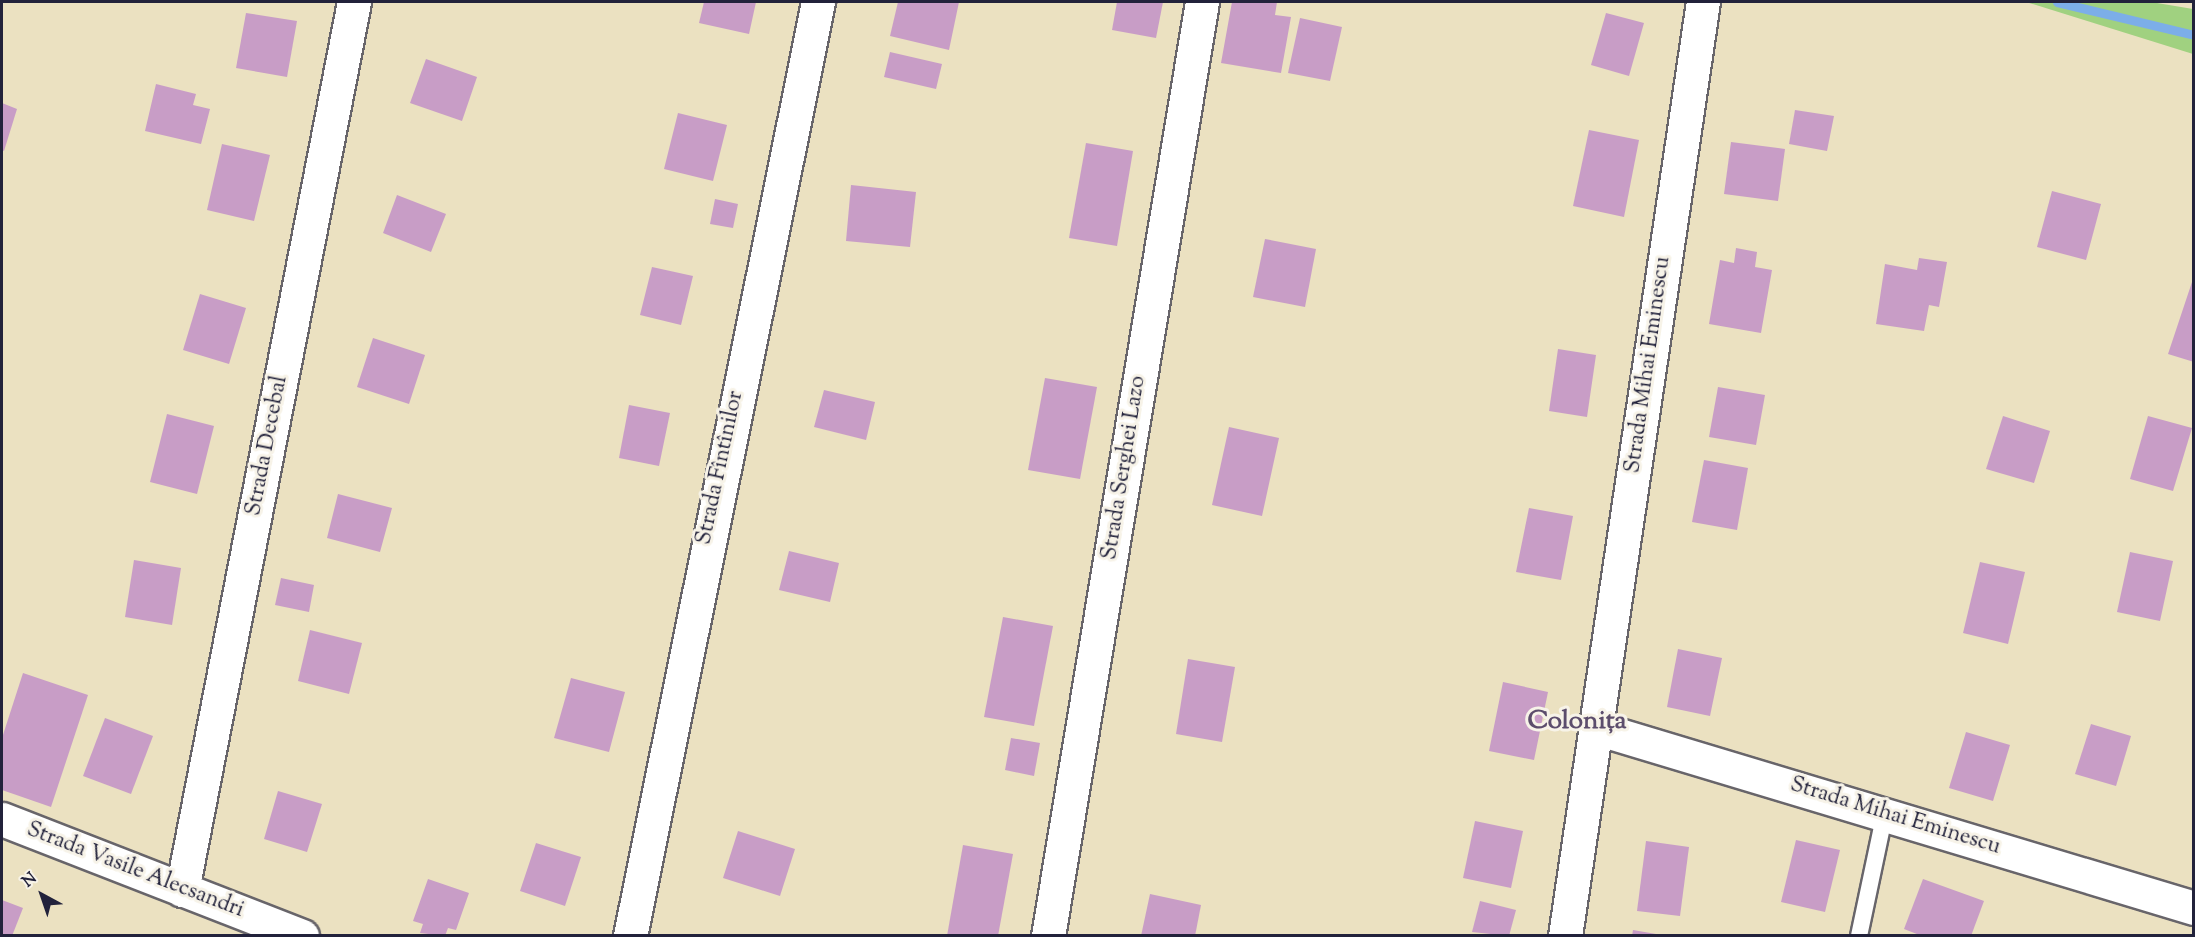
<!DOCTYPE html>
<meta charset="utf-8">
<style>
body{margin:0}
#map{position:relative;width:2195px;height:937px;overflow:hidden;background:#ebe1c1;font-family:"Sorts Mill Goudy",serif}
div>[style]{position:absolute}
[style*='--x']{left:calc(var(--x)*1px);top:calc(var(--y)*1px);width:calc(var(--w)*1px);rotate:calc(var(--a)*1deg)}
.green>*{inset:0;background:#a0d180}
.stream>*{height:9px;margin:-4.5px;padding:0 4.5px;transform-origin:4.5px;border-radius:4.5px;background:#7caee8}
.building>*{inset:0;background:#c89dc6}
.roads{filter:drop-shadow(2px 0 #68656a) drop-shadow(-2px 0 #68656a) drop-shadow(0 2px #68656a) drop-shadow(0 -2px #68656a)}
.service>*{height:16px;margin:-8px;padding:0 8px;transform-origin:8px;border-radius:8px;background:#fff}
.minor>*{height:33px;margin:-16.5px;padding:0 16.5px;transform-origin:16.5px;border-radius:16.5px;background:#fff}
span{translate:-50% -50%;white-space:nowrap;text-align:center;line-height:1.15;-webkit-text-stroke:6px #f7f3e8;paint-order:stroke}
.street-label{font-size:22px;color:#22223b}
.quarter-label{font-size:26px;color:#5c4d6c;font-weight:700}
.frame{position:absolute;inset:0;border:3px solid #22223b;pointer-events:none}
.north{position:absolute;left:12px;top:865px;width:60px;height:60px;-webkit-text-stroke:4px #f7f3e8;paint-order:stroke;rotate:320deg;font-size:16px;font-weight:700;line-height:24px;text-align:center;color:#22223b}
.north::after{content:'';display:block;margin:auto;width:21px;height:27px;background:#22223b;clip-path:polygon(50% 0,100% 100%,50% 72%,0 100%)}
</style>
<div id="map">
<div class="green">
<i style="clip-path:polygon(2026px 2px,2151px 2px,2193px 9px,2193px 54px)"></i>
</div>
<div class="stream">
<i style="--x:2057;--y:2;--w:141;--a:13.5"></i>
</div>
<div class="building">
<i style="clip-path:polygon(704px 2px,756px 2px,749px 34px,699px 23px)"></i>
<i style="clip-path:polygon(898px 2px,959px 2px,949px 50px,890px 36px)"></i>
<i style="clip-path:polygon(1117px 2px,1163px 2px,1156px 38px,1112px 30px)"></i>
<i style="clip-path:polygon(1232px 2px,1277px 2px,1275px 15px,1291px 17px,1281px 73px,1221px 63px)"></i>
<i style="clip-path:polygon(246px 13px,297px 21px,287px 77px,236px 68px)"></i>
<i style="clip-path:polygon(1606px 13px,1644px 23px,1629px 76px,1591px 65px)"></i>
<i style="clip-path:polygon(1300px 18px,1342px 27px,1330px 81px,1288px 73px)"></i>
<i style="clip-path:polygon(890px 52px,942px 64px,936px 89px,884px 77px)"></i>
<i style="clip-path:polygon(426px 59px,477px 77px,462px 121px,410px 103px)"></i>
<i style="clip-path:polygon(156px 84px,196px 94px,193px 105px,210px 109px,201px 144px,145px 131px)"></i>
<i style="clip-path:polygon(2px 103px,17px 109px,4px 151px,2px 150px)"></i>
<i style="clip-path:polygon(1795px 110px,1834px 116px,1827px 151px,1789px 144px)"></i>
<i style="clip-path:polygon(678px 113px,727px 125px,713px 181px,664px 169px)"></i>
<i style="clip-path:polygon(1589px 130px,1639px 140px,1624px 217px,1573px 206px)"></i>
<i style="clip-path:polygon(1731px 142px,1785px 149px,1778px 201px,1724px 194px)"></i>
<i style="clip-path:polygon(1086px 143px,1133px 151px,1117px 246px,1069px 238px)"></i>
<i style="clip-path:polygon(222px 144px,270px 155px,254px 221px,207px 210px)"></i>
<i style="clip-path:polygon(851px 185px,916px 192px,910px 247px,846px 241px)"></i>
<i style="clip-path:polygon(2052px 191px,2101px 204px,2086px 260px,2037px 247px)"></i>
<i style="clip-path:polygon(397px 195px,446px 214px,431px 252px,383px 233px)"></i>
<i style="clip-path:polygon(715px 199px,738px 204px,733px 228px,710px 224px)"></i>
<i style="clip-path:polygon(1265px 239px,1316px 249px,1305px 307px,1253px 297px)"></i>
<i style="clip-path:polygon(1736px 248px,1757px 252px,1755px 267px,1772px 270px,1761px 333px,1709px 324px,1720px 260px,1734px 263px)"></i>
<i style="clip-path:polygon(1919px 258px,1947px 262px,1939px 307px,1929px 305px,1924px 331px,1876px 324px,1885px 264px,1917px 270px)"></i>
<i style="clip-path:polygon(652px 267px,693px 276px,681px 325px,640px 315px)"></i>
<i style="clip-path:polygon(2192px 282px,2194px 282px,2194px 362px,2168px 354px)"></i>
<i style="clip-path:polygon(200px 294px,246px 308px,229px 364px,183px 350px)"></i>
<i style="clip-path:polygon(373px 338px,425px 355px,409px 404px,357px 387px)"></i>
<i style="clip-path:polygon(1558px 349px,1596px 355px,1587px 417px,1549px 411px)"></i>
<i style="clip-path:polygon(1045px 378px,1097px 387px,1080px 479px,1028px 470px)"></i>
<i style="clip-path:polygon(1718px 387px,1765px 395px,1756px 445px,1709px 437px)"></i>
<i style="clip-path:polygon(824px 390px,875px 402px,866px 440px,814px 427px)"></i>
<i style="clip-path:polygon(629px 405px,670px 413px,659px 466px,619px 458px)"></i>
<i style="clip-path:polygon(167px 414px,214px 426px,197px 494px,150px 482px)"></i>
<i style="clip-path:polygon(2003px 416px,2050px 431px,2034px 483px,1986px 469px)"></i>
<i style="clip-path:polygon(2148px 416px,2192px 428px,2173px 491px,2130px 479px)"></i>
<i style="clip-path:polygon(1229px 427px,1279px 438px,1262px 516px,1212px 505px)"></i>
<i style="clip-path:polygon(1704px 460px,1748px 468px,1737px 530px,1692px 522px)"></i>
<i style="clip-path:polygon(338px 494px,392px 508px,380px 552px,327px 538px)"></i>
<i style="clip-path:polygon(1529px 508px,1573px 516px,1561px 580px,1516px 572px)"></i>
<i style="clip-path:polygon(789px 551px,839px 563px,830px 602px,779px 590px)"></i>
<i style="clip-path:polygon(2130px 552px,2173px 561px,2160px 621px,2117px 612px)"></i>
<i style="clip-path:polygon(134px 560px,181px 568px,172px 625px,125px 617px)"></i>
<i style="clip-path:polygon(1980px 562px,2025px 572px,2008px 644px,1963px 633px)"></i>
<i style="clip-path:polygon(281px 578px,314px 585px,309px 612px,275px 605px)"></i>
<i style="clip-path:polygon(1003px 617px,1053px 626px,1034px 726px,984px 717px)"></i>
<i style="clip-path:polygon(310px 630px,362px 643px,349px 694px,298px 681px)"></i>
<i style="clip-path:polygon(1678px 649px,1722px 658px,1710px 716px,1667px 707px)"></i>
<i style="clip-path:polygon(1188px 659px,1235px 667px,1222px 742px,1176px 734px)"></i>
<i style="clip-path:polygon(23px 673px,88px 695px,51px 807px,2px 790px,2px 738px)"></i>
<i style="clip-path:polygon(571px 678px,625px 692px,609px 752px,554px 738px)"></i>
<i style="clip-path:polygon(1503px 682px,1548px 692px,1534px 760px,1489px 751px)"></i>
<i style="clip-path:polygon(105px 718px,153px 736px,131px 794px,83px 776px)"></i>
<i style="clip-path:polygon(2091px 724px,2131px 736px,2116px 786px,2075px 774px)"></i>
<i style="clip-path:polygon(1966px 732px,2010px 745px,1993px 801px,1949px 788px)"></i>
<i style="clip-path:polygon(1011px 738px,1040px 743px,1034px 776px,1005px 770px)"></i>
<i style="clip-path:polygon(278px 791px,322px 804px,307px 852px,264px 839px)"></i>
<i style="clip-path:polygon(1475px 821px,1523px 831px,1511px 888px,1463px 878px)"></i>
<i style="clip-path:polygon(738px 831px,795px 849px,780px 896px,723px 878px)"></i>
<i style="clip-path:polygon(1796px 840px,1840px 850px,1825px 912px,1781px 902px)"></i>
<i style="clip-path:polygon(1646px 841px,1689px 847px,1680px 916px,1637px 911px)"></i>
<i style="clip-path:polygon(536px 843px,581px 857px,565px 906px,520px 891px)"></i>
<i style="clip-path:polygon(963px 845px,1013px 854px,998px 936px,947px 936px)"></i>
<i style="clip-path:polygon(428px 879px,469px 893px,456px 930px,448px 928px,445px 936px,420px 933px,423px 924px,413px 921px)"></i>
<i style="clip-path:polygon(1923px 879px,1984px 901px,1971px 936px,1922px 936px,1904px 929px)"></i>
<i style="clip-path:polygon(1150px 894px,1201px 905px,1195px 936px,1141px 936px)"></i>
<i style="clip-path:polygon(2px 900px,23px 908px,12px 936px,2px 936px)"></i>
<i style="clip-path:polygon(1480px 901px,1516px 910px,1509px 936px,1472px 932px)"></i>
<i style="clip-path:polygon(1633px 930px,1656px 934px,1656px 936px,1632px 936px)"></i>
</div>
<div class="roads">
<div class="service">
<i style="--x:1859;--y:936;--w:126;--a:-78.1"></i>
</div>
<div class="minor">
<i style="--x:1596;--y:728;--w:625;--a:16.75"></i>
<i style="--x:2;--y:819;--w:322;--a:21.3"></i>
<i style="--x:182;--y:890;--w:905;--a:-79.04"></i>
<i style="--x:630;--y:936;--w:953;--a:-78.62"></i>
<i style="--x:1048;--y:936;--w:947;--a:-80.64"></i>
<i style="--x:1565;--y:936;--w:944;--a:-81.6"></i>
</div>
</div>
<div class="street-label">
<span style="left:1649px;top:365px;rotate:-82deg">Strada Mihai Eminescu</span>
<span style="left:268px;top:446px;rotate:-79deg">Strada Decebal</span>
<span style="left:721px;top:468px;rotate:-78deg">Strada Fîntînilor</span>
<span style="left:1125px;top:468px;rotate:-81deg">Strada Serghei Lazo</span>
<span style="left:1895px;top:817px;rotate:17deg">Strada Mihai Eminescu</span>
<span style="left:135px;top:871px;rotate:21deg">Strada Vasile Alecsandri</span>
</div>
<div class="quarter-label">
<span style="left:1577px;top:722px">Colonița</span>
</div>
<div class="frame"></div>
<div class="north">N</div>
</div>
